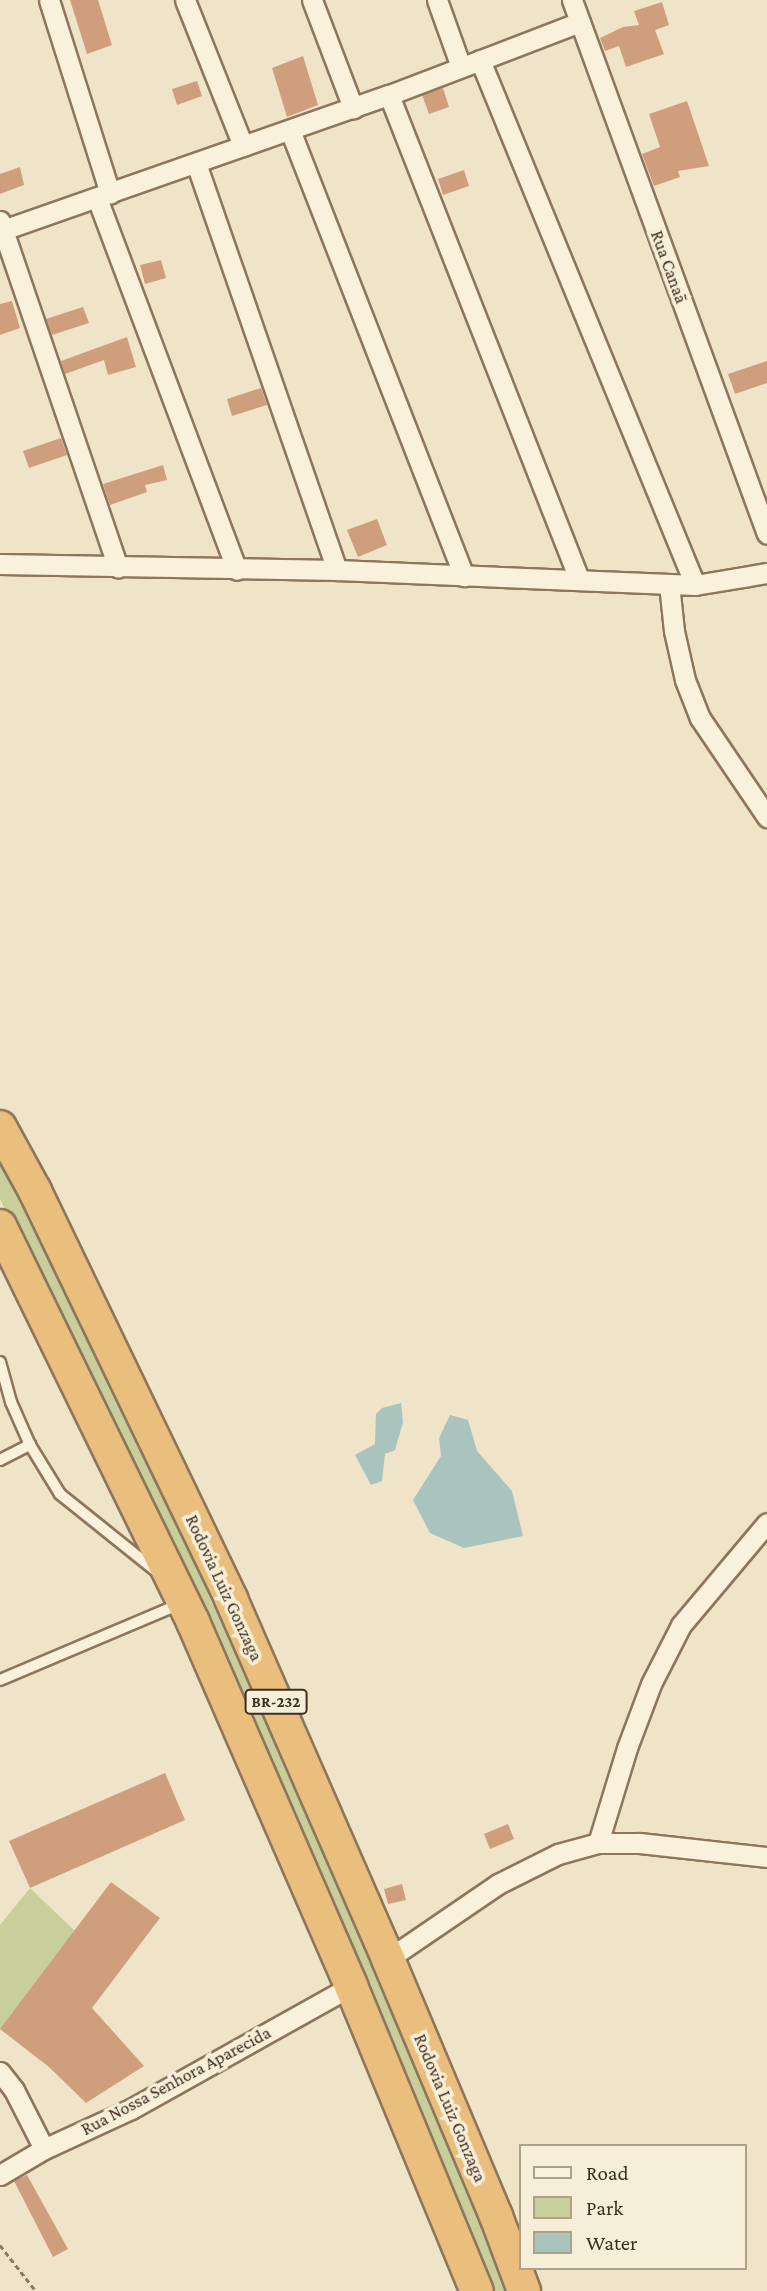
<!DOCTYPE html>
<meta charset="utf-8">
<style>
body{margin:0}
#map{position:relative;width:767px;height:2291px;overflow:hidden;background:#f0e4c8;font-family:"Crimson Pro",serif}
div>[style]{position:absolute}
[style*='--x']{left:calc(var(--x)*1px);top:calc(var(--y)*1px);width:calc(var(--w)*1px);rotate:calc(var(--a)*1deg)}
.green>*{inset:0;background:#c9cf9b}
.water>*{inset:0;background:#a9c4bc}
.building>*{inset:0;background:#cf9f7d}
.path>*{height:2.5px;margin-top:-1.25px;transform-origin:0;background:repeating-linear-gradient(90deg,#8d765c 0 5px,transparent 0 8.5px)}
.roads{filter:drop-shadow(2px 0 #8d765c) drop-shadow(-2px 0 #8d765c) drop-shadow(0 2px #8d765c) drop-shadow(0 -2px #8d765c)}
.service>*{height:10px;margin:-5px;padding:0 5px;transform-origin:5px;border-radius:5px;background:#faf1dc}
.minor>*{height:19px;margin:-9.5px;padding:0 9.5px;transform-origin:9.5px;border-radius:9.5px;background:#faf1dc}
.trunk>*{height:32px;margin:-16px;padding:0 16px;transform-origin:16px;border-radius:16px;background:#eabe7c}
span{translate:-50% -50%;white-space:nowrap;text-align:center;line-height:1.15;-webkit-text-stroke:7px #f7eed8;paint-order:stroke}
.shield-label span{padding:2px 5px;background:#f7eed8;border:2px solid;border-radius:5px;-webkit-text-stroke-width:0}
.shield-label{font-size:16px;color:#3d2e20;font-weight:700}
.street-label{font-size:18px;color:#3d2e20}
.legend{position:absolute;left:519px;top:2144px;width:228px;height:126px;box-sizing:border-box;background:#f7eed8;border:2px solid #ada18e;margin:0;padding:9px 12px;list-style:none;font-size:21px;color:#3d2e20}
.legend li{display:flex;align-items:center;gap:14px;height:35px}
.legend b{width:35px;border:2px solid #ada18e}
</style>
<div id="map">
<div class="green">
<i style="clip-path:polygon(0 1160px,80px 1311px,371px 1954px,513px 2291px,492px 2291px,134px 1470px,0 1199px)"></i>
<i style="clip-path:polygon(30px 1888px,75px 1931px,0 2030px,0 1925px)"></i>
</div>
<div class="water">
<i style="clip-path:polygon(401px 1403px,403px 1422px,395px 1450px,385px 1454px,382px 1481px,371px 1485px,355px 1455px,375px 1444px,376px 1414px,382px 1408px)"></i>
<i style="clip-path:polygon(450px 1415px,468px 1420px,477px 1451px,512px 1491px,523px 1536px,464px 1548px,430px 1533px,413px 1500px,441px 1456px,439px 1438px)"></i>
</div>
<div class="building">
<i style="clip-path:polygon(70px 0,98px 0,112px 45px,87px 54px)"></i>
<i style="clip-path:polygon(662px 2px,669px 25px,655px 30px,664px 54px,626px 67px,619px 46px,605px 51px,600px 38px,623px 27px,639px 25px,634px 11px)"></i>
<i style="clip-path:polygon(303px 56px,318px 105px,287px 117px,272px 68px)"></i>
<i style="clip-path:polygon(197px 81px,202px 96px,177px 105px,172px 89px)"></i>
<i style="clip-path:polygon(443px 88px,449px 107px,429px 114px,422px 95px)"></i>
<i style="clip-path:polygon(687px 101px,709px 166px,678px 171px,680px 177px,654px 186px,642px 154px,660px 147px,649px 114px)"></i>
<i style="clip-path:polygon(20px 167px,24px 185px,0 194px,0 174px)"></i>
<i style="clip-path:polygon(464px 170px,469px 186px,443px 195px,438px 179px)"></i>
<i style="clip-path:polygon(161px 260px,166px 278px,145px 284px,140px 265px)"></i>
<i style="clip-path:polygon(12px 301px,20px 328px,0 335px,0 304px)"></i>
<i style="clip-path:polygon(83px 307px,89px 323px,52px 335px,46px 319px)"></i>
<i style="clip-path:polygon(127px 337px,136px 367px,108px 375px,104px 360px,65px 374px,61px 361px)"></i>
<i style="clip-path:polygon(767px 361px,767px 383px,735px 394px,728px 374px)"></i>
<i style="clip-path:polygon(261px 388px,267px 405px,232px 416px,227px 399px)"></i>
<i style="clip-path:polygon(61px 438px,67px 455px,29px 468px,23px 451px)"></i>
<i style="clip-path:polygon(163px 465px,167px 480px,145px 485px,147px 492px,110px 505px,103px 484px)"></i>
<i style="clip-path:polygon(377px 519px,387px 545px,358px 557px,347px 530px)"></i>
<i style="clip-path:polygon(165px 1773px,185px 1820px,30px 1888px,9px 1841px)"></i>
<i style="clip-path:polygon(508px 1824px,514px 1839px,490px 1849px,484px 1834px)"></i>
<i style="clip-path:polygon(111px 1882px,160px 1918px,92px 2008px,144px 2066px,86px 2103px,49px 2067px,0 2029px)"></i>
<i style="clip-path:polygon(402px 1884px,406px 1900px,388px 1904px,384px 1889px)"></i>
<i style="clip-path:polygon(27px 2175px,68px 2249px,53px 2257px,14px 2181px)"></i>
</div>
<div class="path">
<i style="--x:0;--y:2245;--w:58;--a:52"></i>
</div>
<div class="roads">
<div class="service">
<i style="--x:0;--y:1362;--w:41;--a:74.6"></i>
<i style="--x:11;--y:1402;--w:47;--a:66.2"></i>
<i style="--x:30;--y:1445;--w:57;--a:58.5"></i>
<i style="--x:60;--y:1494;--w:123;--a:38.7"></i>
<i style="--x:0;--y:1460;--w:34;--a:-27"></i>
<i style="--x:0;--y:1680;--w:195;--a:-22.9"></i>
</div>
<div class="minor">
<i style="--x:49;--y:0;--w:203;--a:72.5"></i>
<i style="--x:185;--y:0;--w:157;--a:68.3"></i>
<i style="--x:312;--y:0;--w:116;--a:69.2"></i>
<i style="--x:437;--y:0;--w:71;--a:70.3"></i>
<i style="--x:572;--y:0;--w:568;--a:69.94"></i>
<i style="--x:480;--y:60;--w:567;--a:67.73"></i>
<i style="--x:389;--y:95;--w:520;--a:68.57"></i>
<i style="--x:290;--y:130;--w:479;--a:68.7"></i>
<i style="--x:196;--y:163;--w:431;--a:70.9"></i>
<i style="--x:97;--y:198;--w:397;--a:69.4"></i>
<i style="--x:0;--y:221;--w:366;--a:71.2"></i>
<i style="--x:0;--y:231;--w:412;--a:-19.3"></i>
<i style="--x:389;--y:95;--w:204;--a:-20.9"></i>
<i style="--x:0;--y:564;--w:337;--a:1"></i>
<i style="--x:337;--y:570;--w:358;--a:2.4"></i>
<i style="--x:695;--y:585;--w:73;--a:-9.5"></i>
<i style="--x:669;--y:584;--w:47;--a:83.9"></i>
<i style="--x:674;--y:631;--w:50;--a:77.3"></i>
<i style="--x:685;--y:680;--w:41;--a:68.5"></i>
<i style="--x:700;--y:718;--w:120;--a:55.9"></i>
<i style="--x:598;--y:1843;--w:99;--a:-73"></i>
<i style="--x:627;--y:1748;--w:68;--a:-69.4"></i>
<i style="--x:651;--y:1684;--w:66;--a:-63"></i>
<i style="--x:681;--y:1625;--w:133;--a:-49.9"></i>
<i style="--x:388;--y:1959;--w:133;--a:-34.3"></i>
<i style="--x:498;--y:1884;--w:67;--a:-26.6"></i>
<i style="--x:558;--y:1854;--w:41;--a:-15.4"></i>
<i style="--x:598;--y:1843;--w:42;--a:0"></i>
<i style="--x:640;--y:1843;--w:128;--a:6.3"></i>
<i style="--x:0;--y:2072;--w:23;--a:52"></i>
<i style="--x:14;--y:2090;--w:66;--a:63"></i>
<i style="--x:0;--y:2175;--w:51;--a:-30.6"></i>
<i style="--x:44;--y:2149;--w:96;--a:-24.7"></i>
<i style="--x:131;--y:2109;--w:252;--a:-29.2"></i>
</div>
<div class="trunk">
<i style="--x:0;--y:1127;--w:73;--a:61.3"></i>
<i style="--x:35;--y:1191;--w:453;--a:64.3"></i>
<i style="--x:231;--y:1599;--w:393;--a:66.4"></i>
<i style="--x:388;--y:1959;--w:279;--a:67.2"></i>
<i style="--x:496;--y:2216;--w:80;--a:69.5"></i>
<i style="--x:0;--y:1226;--w:441;--a:64"></i>
<i style="--x:193;--y:1622;--w:397;--a:66.5"></i>
<i style="--x:351;--y:1986;--w:330;--a:67.6"></i>
</div>
</div>
<div class="shield-label">
<span style="left:276px;top:1702px">BR-232</span>
</div>
<div class="street-label">
<span style="left:669px;top:267px;rotate:70deg">Rua Canaã</span>
<span style="left:224px;top:1588px;rotate:65deg">Rodovia Luiz Gonzaga</span>
<span style="left:176px;top:2081px;rotate:-28deg">Rua Nossa Senhora Aparecida</span>
<span style="left:450px;top:2108px;rotate:67deg">Rodovia Luiz Gonzaga</span>
</div>
<ul class="legend">
<li><b style="height:9px;background:#faf1dc"></b>Road</li>
<li><b style="height:19px;background:#c9cf9b"></b>Park</li>
<li><b style="height:19px;background:#a9c4bc"></b>Water</li>
</ul>
</div>
